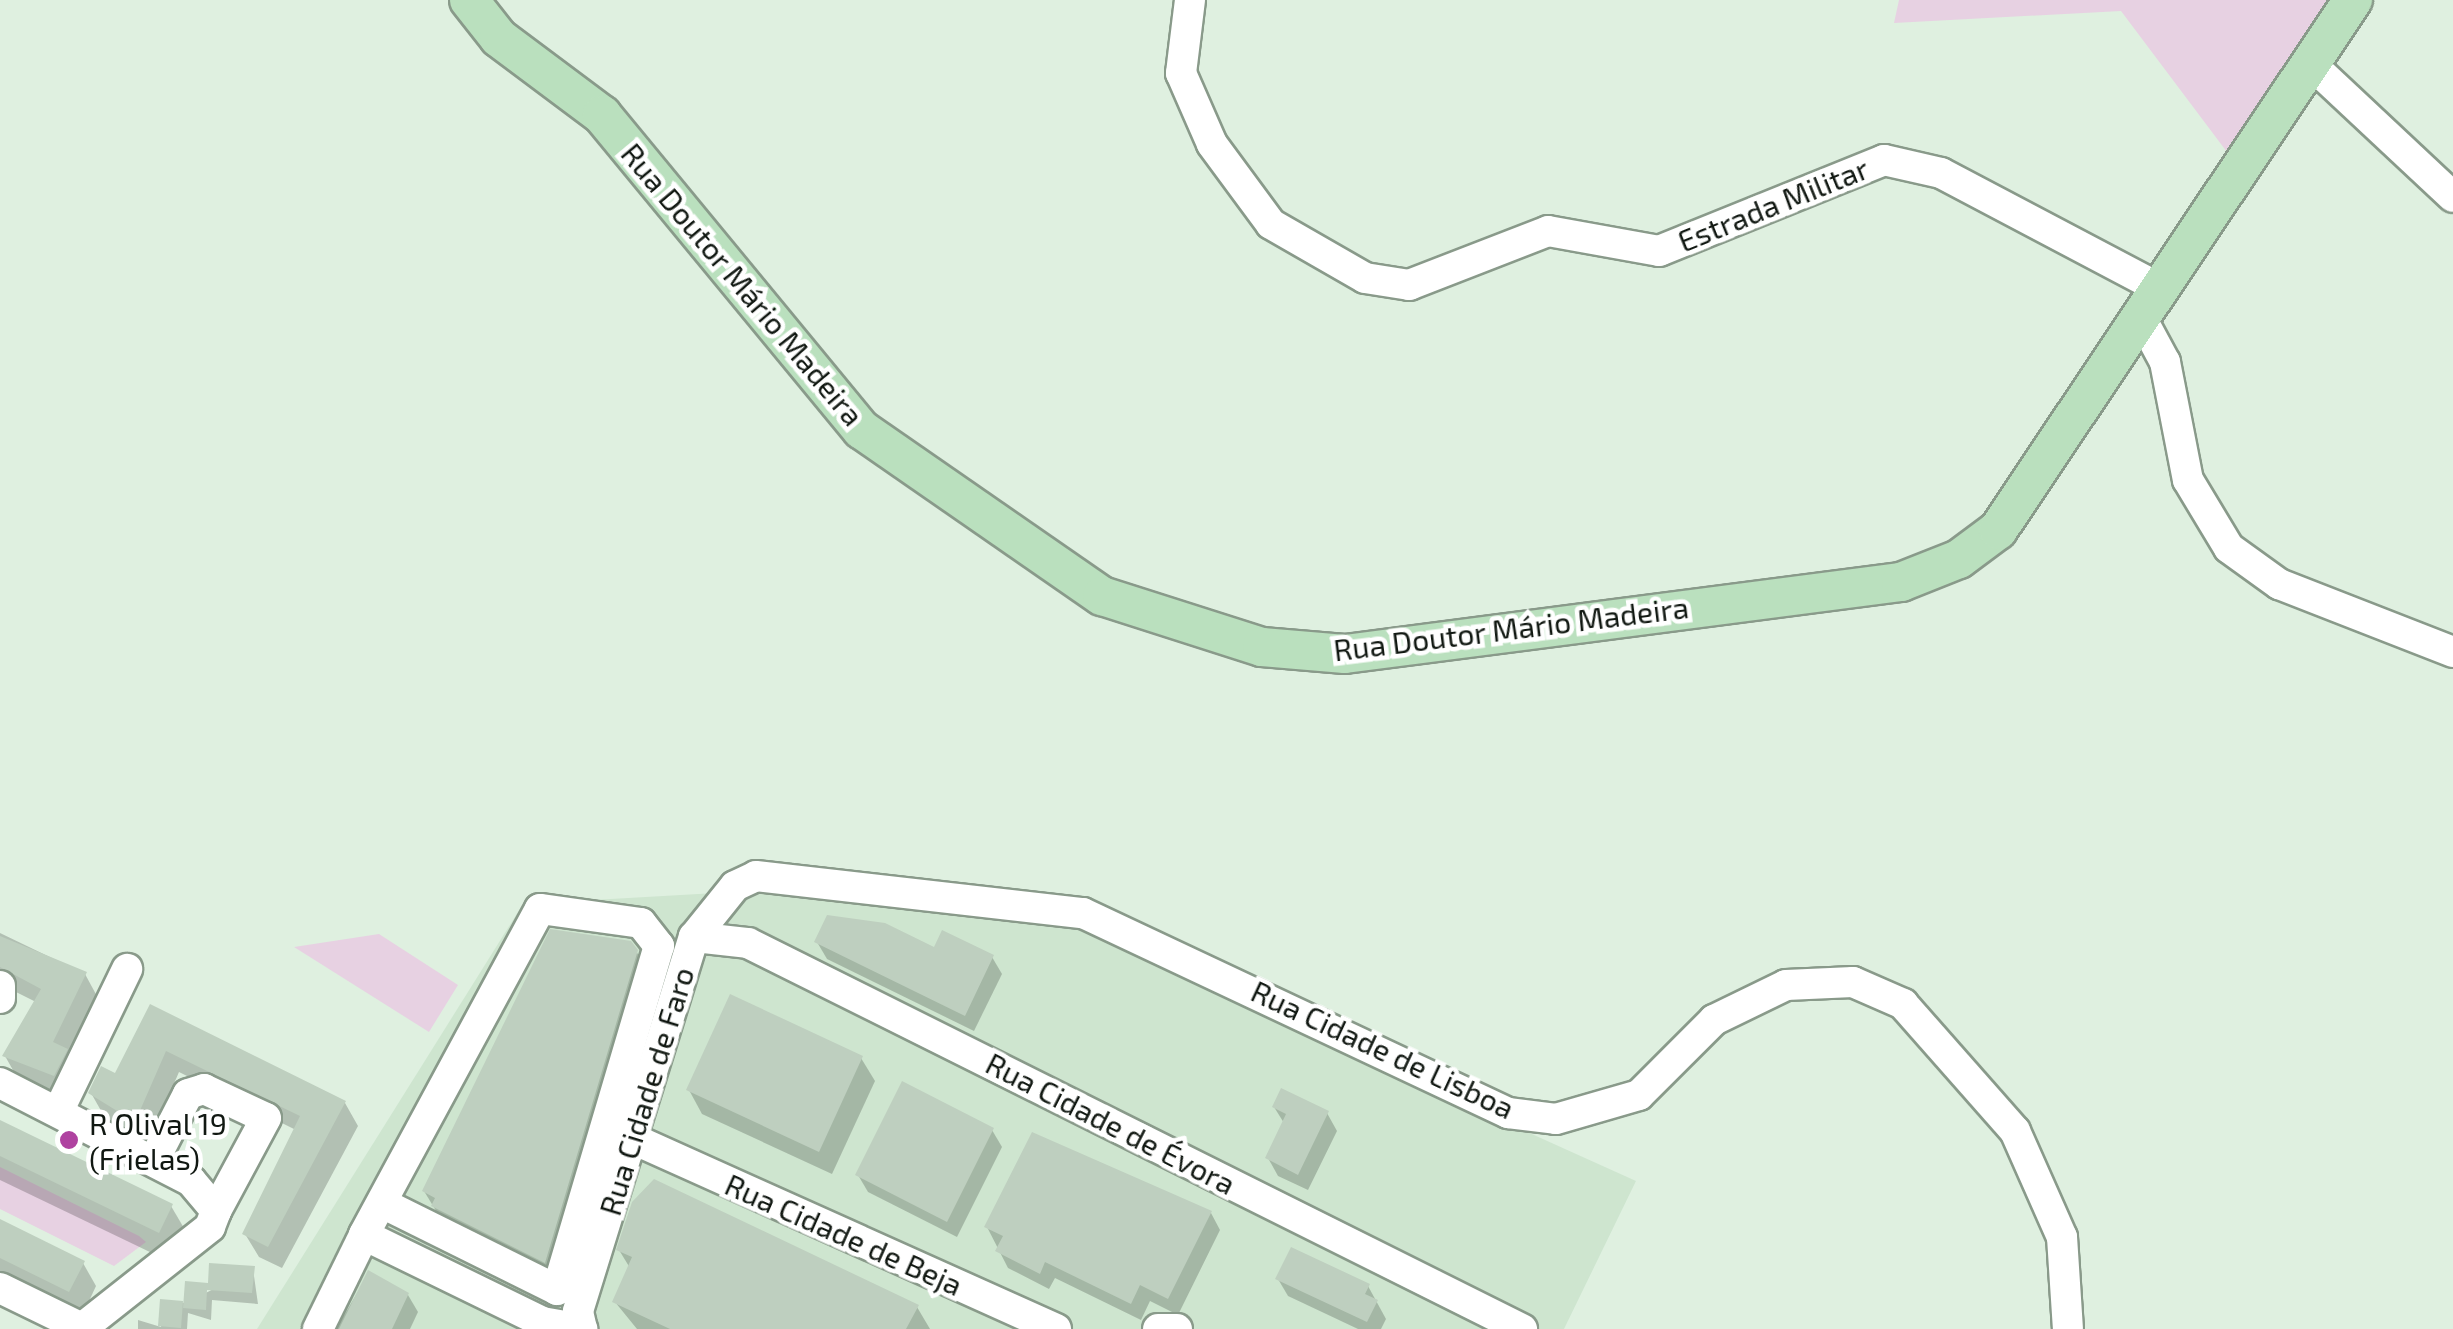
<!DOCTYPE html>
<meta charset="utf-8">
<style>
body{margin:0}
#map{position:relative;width:2453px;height:1329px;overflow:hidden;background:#dff0e0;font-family:"Exo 2",sans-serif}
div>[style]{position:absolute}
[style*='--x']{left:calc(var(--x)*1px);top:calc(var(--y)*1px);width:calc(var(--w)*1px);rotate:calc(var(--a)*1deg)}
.built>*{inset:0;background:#cee5cf}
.green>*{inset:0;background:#e7d1e2}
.shadow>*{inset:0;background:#0003}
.building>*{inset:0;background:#becfbf}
.roads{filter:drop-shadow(2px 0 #899a8a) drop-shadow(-2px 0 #899a8a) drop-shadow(0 2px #899a8a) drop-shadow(0 -2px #899a8a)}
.minor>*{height:30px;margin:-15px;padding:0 15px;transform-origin:15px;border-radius:15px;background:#fff}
.major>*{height:38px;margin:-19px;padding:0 19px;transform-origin:19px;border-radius:19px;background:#bae0be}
.dots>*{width:28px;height:28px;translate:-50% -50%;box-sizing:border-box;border:5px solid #fff;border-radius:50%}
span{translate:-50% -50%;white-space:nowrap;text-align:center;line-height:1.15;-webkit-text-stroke:9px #fff;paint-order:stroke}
.street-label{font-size:30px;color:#111812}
.poi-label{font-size:30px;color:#111812}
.left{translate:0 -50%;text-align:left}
</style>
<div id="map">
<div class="built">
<i style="clip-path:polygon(787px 889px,1078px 929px,1636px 1181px,1564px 1329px,257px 1329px,523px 904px)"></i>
</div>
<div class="green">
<i style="clip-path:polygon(1899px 0,2339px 0,2233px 160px,2121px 11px,1894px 23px)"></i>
<i style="clip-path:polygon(379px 934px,458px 985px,429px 1032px,294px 947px)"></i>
<i style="clip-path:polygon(0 1167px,139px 1236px,146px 1242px,114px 1266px,0 1209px)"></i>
</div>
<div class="shadow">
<i style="clip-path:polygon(0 933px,85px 974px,98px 998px,67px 1098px,18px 1079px,5px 1056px,36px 1002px,0 984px)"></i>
<i style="clip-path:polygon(817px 942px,992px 957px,1002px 974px,974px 1031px,827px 959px)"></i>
<i style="clip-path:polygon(636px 951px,647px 969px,555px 1279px,444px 1224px,424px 1191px)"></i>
<i style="clip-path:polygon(151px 1007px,345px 1103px,358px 1126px,282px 1268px,259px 1257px,245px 1234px,296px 1130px,179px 1072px,148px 1144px,104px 1116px,91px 1093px,116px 1077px)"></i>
<i style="clip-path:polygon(861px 1058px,875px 1081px,832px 1174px,702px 1114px,689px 1090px)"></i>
<i style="clip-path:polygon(1274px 1107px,1327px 1113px,1337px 1131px,1308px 1190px,1278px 1176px,1268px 1158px,1284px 1123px)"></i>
<i style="clip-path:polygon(0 1123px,171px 1206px,191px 1240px,179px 1266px,0 1180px)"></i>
<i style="clip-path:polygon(992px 1130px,1002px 1147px,957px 1237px,868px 1192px,858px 1175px)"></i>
<i style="clip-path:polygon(1211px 1213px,1220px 1230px,1178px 1315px,1150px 1301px,1141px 1320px,1055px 1278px,1049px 1289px,1008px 1268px,987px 1227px)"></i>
<i style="clip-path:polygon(0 1222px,83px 1263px,96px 1286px,83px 1314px,0 1273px)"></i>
<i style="clip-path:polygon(619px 1250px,917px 1307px,930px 1329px,637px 1329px,615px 1302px,630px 1268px)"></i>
<i style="clip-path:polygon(253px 1269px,258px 1304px,212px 1300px,211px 1320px,188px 1313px,187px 1329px,138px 1329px,138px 1320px,161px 1327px,163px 1302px,186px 1303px)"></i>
<i style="clip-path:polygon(369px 1273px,408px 1295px,418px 1312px,410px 1329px,336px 1329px)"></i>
<i style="clip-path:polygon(1278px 1279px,1368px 1286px,1386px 1319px,1381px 1329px,1358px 1329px,1288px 1296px)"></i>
</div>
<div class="building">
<i style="clip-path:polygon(827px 915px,885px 923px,934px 947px,942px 930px,994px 955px,965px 1016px,814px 942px)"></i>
<i style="clip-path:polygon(550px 929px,631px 941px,638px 950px,545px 1263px,431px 1206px,435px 1198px,422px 1191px)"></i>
<i style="clip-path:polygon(0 936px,87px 972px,53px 1042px,68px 1049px,54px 1076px,2px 1056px,41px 989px,0 967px)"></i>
<i style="clip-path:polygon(730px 994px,863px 1056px,819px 1152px,686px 1090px)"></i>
<i style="clip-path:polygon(150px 1004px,346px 1101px,268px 1247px,242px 1234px,300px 1116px,166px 1051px,135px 1122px,88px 1093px,101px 1066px,115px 1073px)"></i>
<i style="clip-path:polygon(902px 1081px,994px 1128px,947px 1222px,855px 1175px)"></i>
<i style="clip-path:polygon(1281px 1088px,1329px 1111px,1298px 1175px,1265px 1158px,1286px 1114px,1272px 1107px)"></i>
<i style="clip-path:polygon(0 1120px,173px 1204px,159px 1233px,0 1156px)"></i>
<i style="clip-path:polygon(1032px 1132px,1212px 1211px,1168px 1299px,1140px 1285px,1131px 1304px,1045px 1262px,1040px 1274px,995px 1251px,1003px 1236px,984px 1227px)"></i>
<i style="clip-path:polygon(654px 1179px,919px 1305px,906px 1329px,670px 1329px,612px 1302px,632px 1257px,616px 1250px,632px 1202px)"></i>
<i style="clip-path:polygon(0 1219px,85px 1261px,69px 1292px,0 1258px)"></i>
<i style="clip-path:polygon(1291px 1247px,1370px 1284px,1365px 1294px,1378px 1300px,1367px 1322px,1275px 1279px)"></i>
<i style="clip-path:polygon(209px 1263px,255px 1266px,252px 1293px,207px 1290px,206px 1310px,183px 1308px,185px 1281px,208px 1283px)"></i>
<i style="clip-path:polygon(368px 1270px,409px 1293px,392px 1329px,339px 1329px)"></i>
<i style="clip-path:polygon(160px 1299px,183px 1301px,181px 1328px,158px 1326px)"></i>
</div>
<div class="roads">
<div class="minor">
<i style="--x:1190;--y:0;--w:74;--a:97"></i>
<i style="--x:1181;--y:73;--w:77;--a:66.4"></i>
<i style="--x:1212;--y:144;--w:99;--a:53.6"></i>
<i style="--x:1271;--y:224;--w:108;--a:29.9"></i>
<i style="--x:1365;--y:278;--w:45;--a:9"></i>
<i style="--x:1409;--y:285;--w:149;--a:-21.2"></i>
<i style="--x:1548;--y:231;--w:113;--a:10.2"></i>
<i style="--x:1659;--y:251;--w:243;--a:-22"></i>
<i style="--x:1884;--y:160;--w:58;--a:12.8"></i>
<i style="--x:1941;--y:173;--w:251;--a:27.8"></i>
<i style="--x:2312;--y:65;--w:193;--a:43.1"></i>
<i style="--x:2144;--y:323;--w:44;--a:61.7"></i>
<i style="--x:2165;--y:362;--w:120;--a:79"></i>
<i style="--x:2188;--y:480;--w:79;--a:58.9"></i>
<i style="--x:2229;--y:548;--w:62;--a:35.8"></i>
<i style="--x:2279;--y:584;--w:187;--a:21.3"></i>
<i style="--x:694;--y:937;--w:54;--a:6.3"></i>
<i style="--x:748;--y:943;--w:865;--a:26.51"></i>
<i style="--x:0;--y:986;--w:12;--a:90"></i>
<i style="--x:0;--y:1083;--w:215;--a:27.2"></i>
<i style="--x:191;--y:1181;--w:39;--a:50"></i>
<i style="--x:216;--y:1211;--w:17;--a:111"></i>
<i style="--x:210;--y:1227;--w:164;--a:141.7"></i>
<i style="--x:58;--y:1112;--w:159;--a:-64.2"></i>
<i style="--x:631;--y:1138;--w:466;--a:24.2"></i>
<i style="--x:154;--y:1160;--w:74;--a:-62.7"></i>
<i style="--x:188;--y:1094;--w:17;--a:-17"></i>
<i style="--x:204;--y:1089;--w:68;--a:25.1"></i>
<i style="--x:266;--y:1118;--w:106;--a:118.3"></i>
<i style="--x:382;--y:1203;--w:195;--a:26.4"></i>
<i style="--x:557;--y:1290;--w:359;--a:-73.5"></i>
<i style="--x:659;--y:946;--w:29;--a:-128"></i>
<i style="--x:641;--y:923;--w:102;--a:-172.1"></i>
<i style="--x:540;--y:909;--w:370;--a:118.4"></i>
<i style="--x:364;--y:1235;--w:198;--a:26"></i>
<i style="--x:542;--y:1322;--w:41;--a:9.9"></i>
<i style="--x:582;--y:1329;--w:18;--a:-103"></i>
<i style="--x:578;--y:1311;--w:392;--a:-72.8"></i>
<i style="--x:694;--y:937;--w:65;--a:-51.2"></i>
<i style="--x:735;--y:886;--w:23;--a:-25"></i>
<i style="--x:756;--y:876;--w:329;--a:6.5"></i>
<i style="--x:1083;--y:913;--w:470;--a:25.2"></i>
<i style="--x:1508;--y:1113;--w:48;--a:7.1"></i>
<i style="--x:1556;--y:1119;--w:86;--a:-16.1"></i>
<i style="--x:1639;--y:1095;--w:106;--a:-45"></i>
<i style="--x:1714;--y:1020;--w:80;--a:-25.9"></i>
<i style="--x:1786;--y:985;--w:67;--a:-2.6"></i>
<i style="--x:1853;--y:982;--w:55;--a:23.7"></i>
<i style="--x:1903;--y:1004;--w:169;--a:48.6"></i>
<i style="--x:2015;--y:1131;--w:116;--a:66.1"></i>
<i style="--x:2062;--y:1237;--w:92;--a:86.3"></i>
<i style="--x:0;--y:1288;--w:91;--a:26"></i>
<i style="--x:318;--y:1329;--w:105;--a:-63.9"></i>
<i style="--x:1158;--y:1329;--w:19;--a:0"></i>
</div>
<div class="major">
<i style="--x:469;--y:0;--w:48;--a:51.7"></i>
<i style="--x:499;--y:38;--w:129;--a:36.8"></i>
<i style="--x:602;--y:115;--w:408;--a:50.5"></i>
<i style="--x:862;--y:430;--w:292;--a:34.7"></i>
<i style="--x:1102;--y:596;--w:168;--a:17.7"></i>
<i style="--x:1262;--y:647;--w:83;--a:4.8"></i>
<i style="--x:1345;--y:654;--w:561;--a:-7.38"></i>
<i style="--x:1901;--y:582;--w:62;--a:-21.6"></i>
<i style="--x:1959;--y:559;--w:49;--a:-36.6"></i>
<i style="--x:1998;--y:530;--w:638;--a:-56.19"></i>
</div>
</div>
<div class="dots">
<i style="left:69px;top:1140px;background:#af42a0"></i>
</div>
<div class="street-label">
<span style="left:1773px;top:204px;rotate:-22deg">Estrada Militar</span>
<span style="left:743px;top:284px;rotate:50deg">Rua Doutor Mário Madeira</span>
<span style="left:1511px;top:628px;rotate:-7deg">Rua Doutor Mário Madeira</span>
<span style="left:1383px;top:1049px;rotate:25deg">Rua Cidade de Lisboa</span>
<span style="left:646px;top:1091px;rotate:-73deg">Rua Cidade de Faro</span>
<span style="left:1111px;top:1123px;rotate:27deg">Rua Cidade de Évora</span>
<span style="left:844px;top:1234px;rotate:24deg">Rua Cidade de Beja</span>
</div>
<div class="poi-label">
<span class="left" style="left:89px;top:1140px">R Olival 19<br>(Frielas)</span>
</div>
</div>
